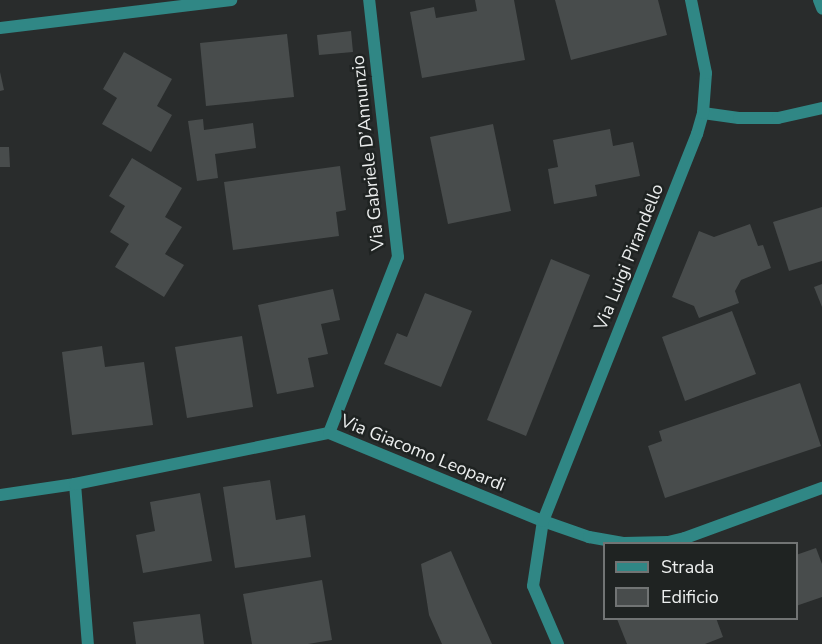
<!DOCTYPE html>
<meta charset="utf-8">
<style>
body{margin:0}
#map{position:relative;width:822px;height:644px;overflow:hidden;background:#292c2c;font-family:"Nunito Sans",sans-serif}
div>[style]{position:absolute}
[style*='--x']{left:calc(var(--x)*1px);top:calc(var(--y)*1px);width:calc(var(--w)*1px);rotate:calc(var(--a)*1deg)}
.building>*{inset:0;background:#484c4c}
.lane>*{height:12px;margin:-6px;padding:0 6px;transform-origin:6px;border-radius:6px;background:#308785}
.street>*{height:12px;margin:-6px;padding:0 6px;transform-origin:6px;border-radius:6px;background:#308785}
span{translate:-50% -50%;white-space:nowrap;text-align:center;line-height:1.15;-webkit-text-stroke:5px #1f2322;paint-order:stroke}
.street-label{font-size:18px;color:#eceeee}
.legend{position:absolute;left:603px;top:542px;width:195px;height:78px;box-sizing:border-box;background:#1f2322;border:2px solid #717474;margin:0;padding:8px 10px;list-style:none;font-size:18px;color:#eceeee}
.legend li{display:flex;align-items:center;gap:12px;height:30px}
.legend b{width:30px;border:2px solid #717474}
</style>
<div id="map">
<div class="building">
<i style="clip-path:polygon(475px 0,514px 0,525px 60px,422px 78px,410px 12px,434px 7px,436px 18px,477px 11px)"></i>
<i style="clip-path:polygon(555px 0,658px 0,667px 35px,571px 60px)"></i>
<i style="clip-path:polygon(351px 31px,353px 52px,319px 55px,317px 35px)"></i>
<i style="clip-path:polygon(287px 34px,294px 97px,206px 106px,200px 43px)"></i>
<i style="clip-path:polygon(124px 52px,172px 79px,157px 106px,172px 115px,151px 152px,102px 124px,117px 98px,103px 89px)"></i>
<i style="clip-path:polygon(0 72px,4px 90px,0 91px)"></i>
<i style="clip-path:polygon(203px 119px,204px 130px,253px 123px,256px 148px,215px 154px,218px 178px,197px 181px,188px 121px)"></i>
<i style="clip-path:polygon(493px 124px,511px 211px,448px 224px,430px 137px)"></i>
<i style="clip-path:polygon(610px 129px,613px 146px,633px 142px,640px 176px,595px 185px,597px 196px,554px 204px,548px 169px,558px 167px,553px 140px)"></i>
<i style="clip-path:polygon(0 147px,9px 147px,10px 167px,0 167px)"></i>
<i style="clip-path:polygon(132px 158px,182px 188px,165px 217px,182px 227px,165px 254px,184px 265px,164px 297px,115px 267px,129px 244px,110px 232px,125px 206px,109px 196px)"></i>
<i style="clip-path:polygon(340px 166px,346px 210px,336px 212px,339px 236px,233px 250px,224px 182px)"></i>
<i style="clip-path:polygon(822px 207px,822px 261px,789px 271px,773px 222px)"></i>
<i style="clip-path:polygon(750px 224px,758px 246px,763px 245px,771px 268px,741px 280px,735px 291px,739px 303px,699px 318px,694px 306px,672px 297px,699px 231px,714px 237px)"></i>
<i style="clip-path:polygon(551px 259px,590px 275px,526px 436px,487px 420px)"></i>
<i style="clip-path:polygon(822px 284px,822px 307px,814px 287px)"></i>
<i style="clip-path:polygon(333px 289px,340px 320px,321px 324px,328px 354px,308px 358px,314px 387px,277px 394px,258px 305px)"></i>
<i style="clip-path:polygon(425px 293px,472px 311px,441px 387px,384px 364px,397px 333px,407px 337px)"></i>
<i style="clip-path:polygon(732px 311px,756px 374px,685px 401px,662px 337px)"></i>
<i style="clip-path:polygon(242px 336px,253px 407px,187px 418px,175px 347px)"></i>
<i style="clip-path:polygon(102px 346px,105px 367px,144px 362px,153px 425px,72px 435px,62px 352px)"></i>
<i style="clip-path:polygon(800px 383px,821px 446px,665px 498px,648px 446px,662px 441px,659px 431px)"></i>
<i style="clip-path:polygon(270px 480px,276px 520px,305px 515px,311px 557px,235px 568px,223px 487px)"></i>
<i style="clip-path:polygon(200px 493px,212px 561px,143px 573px,136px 535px,155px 531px,150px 502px)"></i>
<i style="clip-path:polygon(816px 548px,822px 564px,822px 597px,796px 606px,796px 555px)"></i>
<i style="clip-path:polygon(451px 551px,471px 597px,492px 644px,442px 644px,429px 615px,421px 564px)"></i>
<i style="clip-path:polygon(322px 580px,332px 640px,308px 644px,252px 644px,243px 594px)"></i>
<i style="clip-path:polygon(200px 614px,204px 644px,136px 644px,133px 622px)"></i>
<i style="clip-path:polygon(619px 618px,716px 618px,723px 637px,705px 644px,627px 644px,617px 619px)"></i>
</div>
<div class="lane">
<i style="--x:703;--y:113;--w:36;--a:8"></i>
<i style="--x:739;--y:118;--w:39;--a:0"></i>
<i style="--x:778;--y:118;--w:45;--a:-12.8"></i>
<i style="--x:75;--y:484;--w:161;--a:85.4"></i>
</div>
<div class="street">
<i style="--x:819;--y:0;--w:9;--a:69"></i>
<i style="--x:0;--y:28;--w:233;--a:-6.9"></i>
<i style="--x:329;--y:433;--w:189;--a:-68.6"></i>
<i style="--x:398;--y:257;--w:259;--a:-96.4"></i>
<i style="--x:0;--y:495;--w:76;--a:-8.3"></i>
<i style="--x:75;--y:484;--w:259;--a:-11.4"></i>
<i style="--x:329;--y:433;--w:231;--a:22.4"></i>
<i style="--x:543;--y:521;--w:49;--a:19.2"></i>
<i style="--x:589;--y:537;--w:36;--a:10"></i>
<i style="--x:624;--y:543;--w:44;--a:-1.3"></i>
<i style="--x:668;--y:542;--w:17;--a:-13"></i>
<i style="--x:685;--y:538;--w:146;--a:-20.1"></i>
<i style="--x:558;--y:644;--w:63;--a:-113.3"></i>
<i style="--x:533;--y:586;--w:66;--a:-81.3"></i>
<i style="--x:543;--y:521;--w:417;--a:-68.3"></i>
<i style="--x:697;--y:134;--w:22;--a:-74"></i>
<i style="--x:703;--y:113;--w:40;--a:-85.7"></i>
<i style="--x:706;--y:73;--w:75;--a:-101.6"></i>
</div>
<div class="street-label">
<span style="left:368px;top:153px;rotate:-96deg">Via Gabriele D’Annunzio</span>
<span style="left:629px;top:257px;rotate:-68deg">Via Luigi Pirandello</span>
<span style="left:423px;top:453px;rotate:22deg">Via Giacomo Leopardi</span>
</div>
<ul class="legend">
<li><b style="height:8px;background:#308785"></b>Strada</li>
<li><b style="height:16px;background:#484c4c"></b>Edificio</li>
</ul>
</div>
